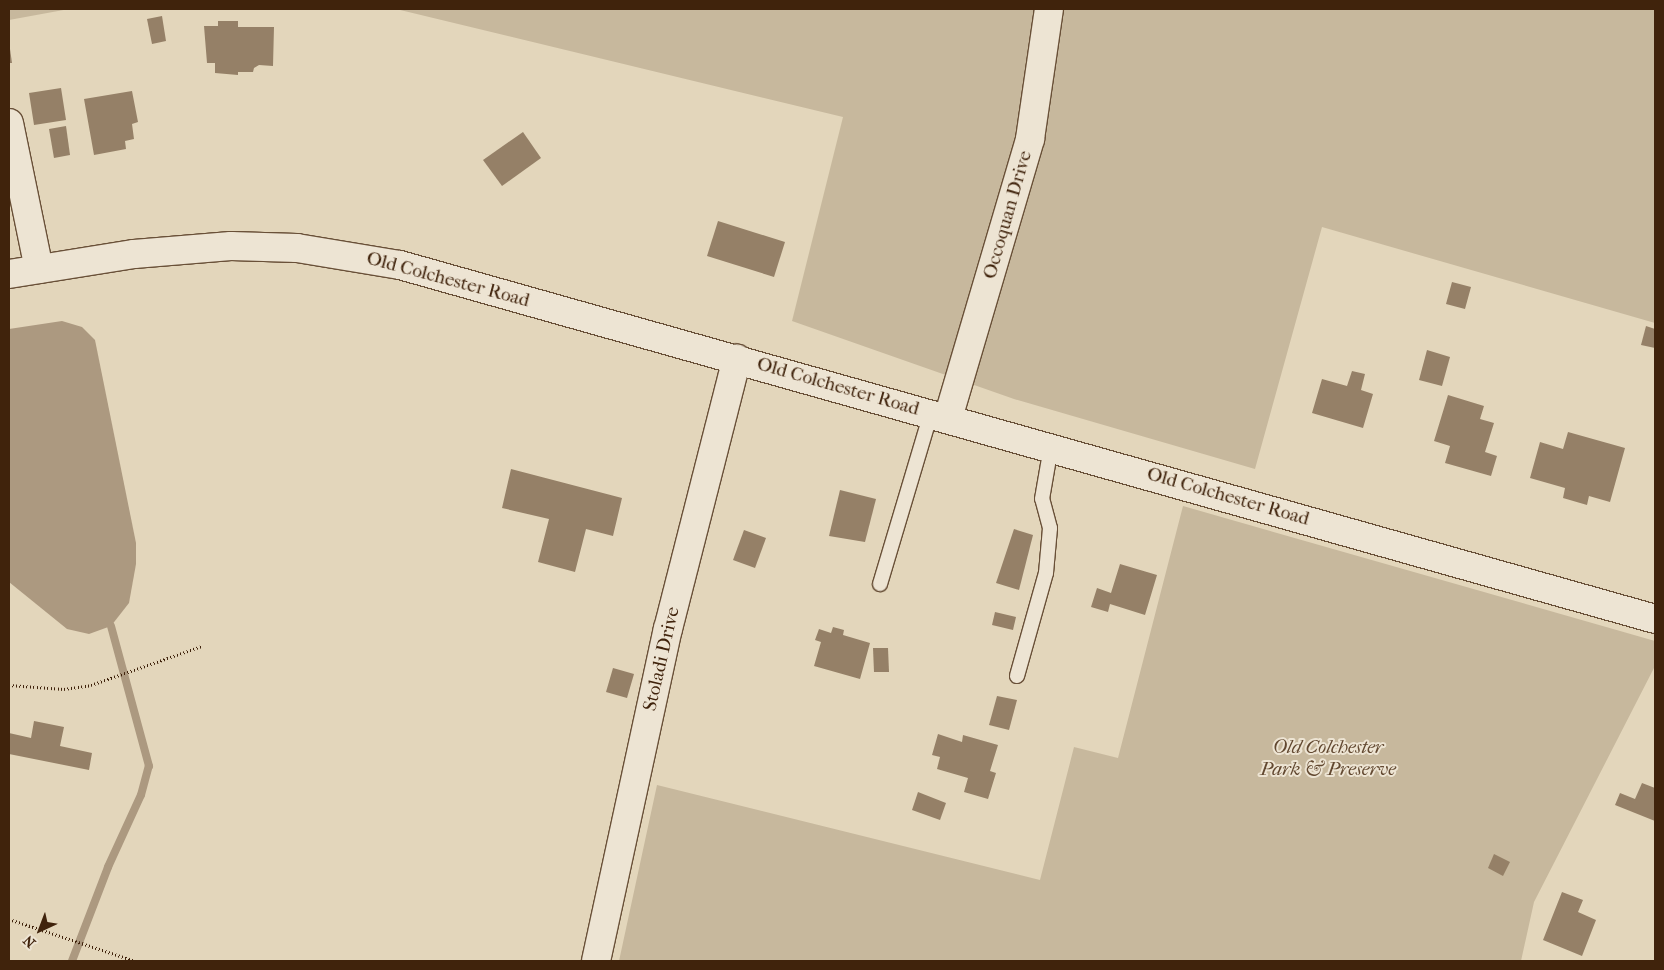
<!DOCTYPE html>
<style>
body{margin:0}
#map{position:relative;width:1664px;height:970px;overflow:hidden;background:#e3d6bb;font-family:"IM FELL French Canon",serif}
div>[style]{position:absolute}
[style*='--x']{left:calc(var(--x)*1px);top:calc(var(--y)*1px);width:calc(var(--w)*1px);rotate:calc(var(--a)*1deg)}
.green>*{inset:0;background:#c7b89d}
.water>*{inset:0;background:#ac9980}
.stream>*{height:8px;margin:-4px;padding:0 4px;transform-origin:4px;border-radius:4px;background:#ac9980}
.building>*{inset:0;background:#958067}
.path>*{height:3px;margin-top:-1.5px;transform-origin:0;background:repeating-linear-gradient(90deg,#40230c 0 1px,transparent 0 3.5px)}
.roads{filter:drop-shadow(1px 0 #695038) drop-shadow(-1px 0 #695038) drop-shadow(0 1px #695038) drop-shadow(0 -1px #695038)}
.lane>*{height:14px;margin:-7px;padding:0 7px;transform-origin:7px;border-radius:7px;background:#ede4d3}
.street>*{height:28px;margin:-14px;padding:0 14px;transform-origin:14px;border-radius:14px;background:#ede4d3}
.secondary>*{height:28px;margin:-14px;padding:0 14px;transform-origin:14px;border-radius:14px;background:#ede4d3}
span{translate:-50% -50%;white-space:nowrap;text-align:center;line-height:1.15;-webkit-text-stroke:4px #ede4d3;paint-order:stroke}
.street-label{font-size:19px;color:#40230c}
.park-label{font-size:19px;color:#624830;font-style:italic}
.frame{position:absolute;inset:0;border:10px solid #40230c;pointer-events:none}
.north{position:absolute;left:15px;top:905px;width:50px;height:50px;-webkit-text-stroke:4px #ede4d3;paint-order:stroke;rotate:223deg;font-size:14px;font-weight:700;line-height:20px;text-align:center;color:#40230c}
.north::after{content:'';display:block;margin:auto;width:18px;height:22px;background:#40230c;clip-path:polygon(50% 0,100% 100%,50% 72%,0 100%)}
</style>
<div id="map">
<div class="green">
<i style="clip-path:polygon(9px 9px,69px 9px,9px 20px)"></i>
<i style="clip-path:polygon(396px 9px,1655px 9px,1655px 323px,1322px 227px,1255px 469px,1014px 399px,792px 321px,843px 117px)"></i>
<i style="clip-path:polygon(1183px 506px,1655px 641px,1655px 666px,1534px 902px,1521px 961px,619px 961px,657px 785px,1040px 880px,1074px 747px,1118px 758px)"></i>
</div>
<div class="water">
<i style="clip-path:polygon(62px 321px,82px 327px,95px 340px,136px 543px,136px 564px,129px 603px,111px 626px,89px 634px,67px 629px,9px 582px,9px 329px)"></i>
</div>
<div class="stream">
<i style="--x:72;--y:961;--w:101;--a:-69"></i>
<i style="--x:108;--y:867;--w:79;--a:-65.4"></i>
<i style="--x:141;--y:795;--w:30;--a:-75"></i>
<i style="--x:149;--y:766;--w:145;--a:-105.2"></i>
</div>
<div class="building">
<i style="clip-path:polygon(162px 16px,166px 41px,152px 44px,147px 19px)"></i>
<i style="clip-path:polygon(218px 21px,238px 21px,238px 27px,274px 27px,273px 66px,259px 65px,254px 68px,253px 72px,238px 72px,238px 75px,215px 73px,215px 63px,207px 63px,204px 26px,218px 26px)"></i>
<i style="clip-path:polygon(9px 42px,12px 63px,9px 63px)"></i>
<i style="clip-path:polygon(61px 88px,66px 120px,34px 125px,29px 93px)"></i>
<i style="clip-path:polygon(132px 91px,138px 122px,132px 124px,134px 139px,125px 141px,126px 149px,94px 155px,84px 99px)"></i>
<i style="clip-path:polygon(66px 126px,70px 155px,54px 158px,49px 129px)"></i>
<i style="clip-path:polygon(523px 132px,541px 158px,502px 186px,483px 160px)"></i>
<i style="clip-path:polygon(718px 221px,785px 242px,774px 277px,707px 256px)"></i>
<i style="clip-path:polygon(1452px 282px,1471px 287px,1465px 309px,1446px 304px)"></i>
<i style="clip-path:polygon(1646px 326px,1655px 329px,1655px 348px,1641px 345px)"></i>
<i style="clip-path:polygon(1427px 350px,1450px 357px,1442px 386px,1419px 380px)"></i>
<i style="clip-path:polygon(1352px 371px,1365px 374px,1361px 390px,1373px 394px,1363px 428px,1312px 413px,1322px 379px,1347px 386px)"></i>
<i style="clip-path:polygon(1448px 395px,1484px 406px,1480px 419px,1494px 423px,1485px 452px,1497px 456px,1491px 476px,1445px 463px,1450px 446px,1434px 441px)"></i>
<i style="clip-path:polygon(1568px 432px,1625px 448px,1610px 502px,1589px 496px,1587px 505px,1563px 498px,1565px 488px,1530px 478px,1540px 442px,1563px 449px)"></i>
<i style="clip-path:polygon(511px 469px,622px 498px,613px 536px,586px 529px,575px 572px,538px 562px,549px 519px,502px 508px)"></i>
<i style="clip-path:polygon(840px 490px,876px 499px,865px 542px,829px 536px)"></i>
<i style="clip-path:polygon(1014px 529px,1033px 535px,1019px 590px,996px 583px)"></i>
<i style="clip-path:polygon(744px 530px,766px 538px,755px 568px,733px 560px)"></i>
<i style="clip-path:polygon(1120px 564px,1157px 575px,1145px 615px,1110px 604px,1108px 612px,1091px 607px,1097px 588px,1111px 593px)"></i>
<i style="clip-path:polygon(995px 612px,1016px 617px,1013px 630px,992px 625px)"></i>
<i style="clip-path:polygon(833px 627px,844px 630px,843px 635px,870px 643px,860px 679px,814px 666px,821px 642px,815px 640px,819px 629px,831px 633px)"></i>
<i style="clip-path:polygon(873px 648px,888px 648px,889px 672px,874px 672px)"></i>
<i style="clip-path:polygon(613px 668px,634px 674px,627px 698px,606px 692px)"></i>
<i style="clip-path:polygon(997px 696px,1017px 700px,1009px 730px,989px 725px)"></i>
<i style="clip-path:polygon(34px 721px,64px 727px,60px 746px,92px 753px,89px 770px,9px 754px,9px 733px,31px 738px)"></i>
<i style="clip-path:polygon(938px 734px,962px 742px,963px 735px,998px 745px,990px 771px,996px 773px,988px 799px,964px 792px,968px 778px,937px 769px,940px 757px,932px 755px)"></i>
<i style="clip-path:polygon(1642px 783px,1655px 788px,1655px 821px,1615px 805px,1620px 793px,1635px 799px)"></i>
<i style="clip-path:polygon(918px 792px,946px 803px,940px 820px,912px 810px)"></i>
<i style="clip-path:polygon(1494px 854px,1510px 862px,1503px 876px,1488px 868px)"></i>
<i style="clip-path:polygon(1562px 892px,1583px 900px,1578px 912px,1596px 920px,1582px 956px,1543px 940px)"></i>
</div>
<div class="path">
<i style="--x:9;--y:685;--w:55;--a:4.2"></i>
<i style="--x:64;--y:689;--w:27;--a:-8"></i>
<i style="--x:91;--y:685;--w:118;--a:-19.4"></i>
<i style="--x:9;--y:919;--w:133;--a:18.4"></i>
</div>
<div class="roads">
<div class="lane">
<i style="--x:880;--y:584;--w:178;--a:-73.4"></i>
<i style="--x:1017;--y:676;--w:107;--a:-74.3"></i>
<i style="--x:1046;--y:573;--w:45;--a:-84.9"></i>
<i style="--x:1050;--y:528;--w:30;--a:-105"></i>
<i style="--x:1042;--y:499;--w:53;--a:-80.2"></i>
</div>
<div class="street">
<i style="--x:9;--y:123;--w:149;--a:78.4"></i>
<i style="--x:948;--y:418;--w:291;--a:-73.6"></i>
<i style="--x:1030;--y:139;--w:131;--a:-81.7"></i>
<i style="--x:596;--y:961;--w:340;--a:-77.8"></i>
<i style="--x:668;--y:629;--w:279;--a:-75.7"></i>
</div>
<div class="secondary">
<i style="--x:9;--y:274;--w:127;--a:-9.1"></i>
<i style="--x:134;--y:254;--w:97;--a:-4.7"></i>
<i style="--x:231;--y:246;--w:66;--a:1.7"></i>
<i style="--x:297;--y:248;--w:104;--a:9.4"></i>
<i style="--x:400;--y:265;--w:1304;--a:15.75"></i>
</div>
</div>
<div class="street-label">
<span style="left:1008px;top:215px;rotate:-74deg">Occoquan Drive</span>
<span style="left:448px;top:280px;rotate:15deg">Old Colchester Road</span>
<span style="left:838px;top:387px;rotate:16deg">Old Colchester Road</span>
<span style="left:1228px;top:497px;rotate:16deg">Old Colchester Road</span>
<span style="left:662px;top:659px;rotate:-77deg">Stoladi Drive</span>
</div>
<div class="park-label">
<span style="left:1328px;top:759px">Old Colchester<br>Park &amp; Preserve</span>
</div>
<div class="frame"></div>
<div class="north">N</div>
</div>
